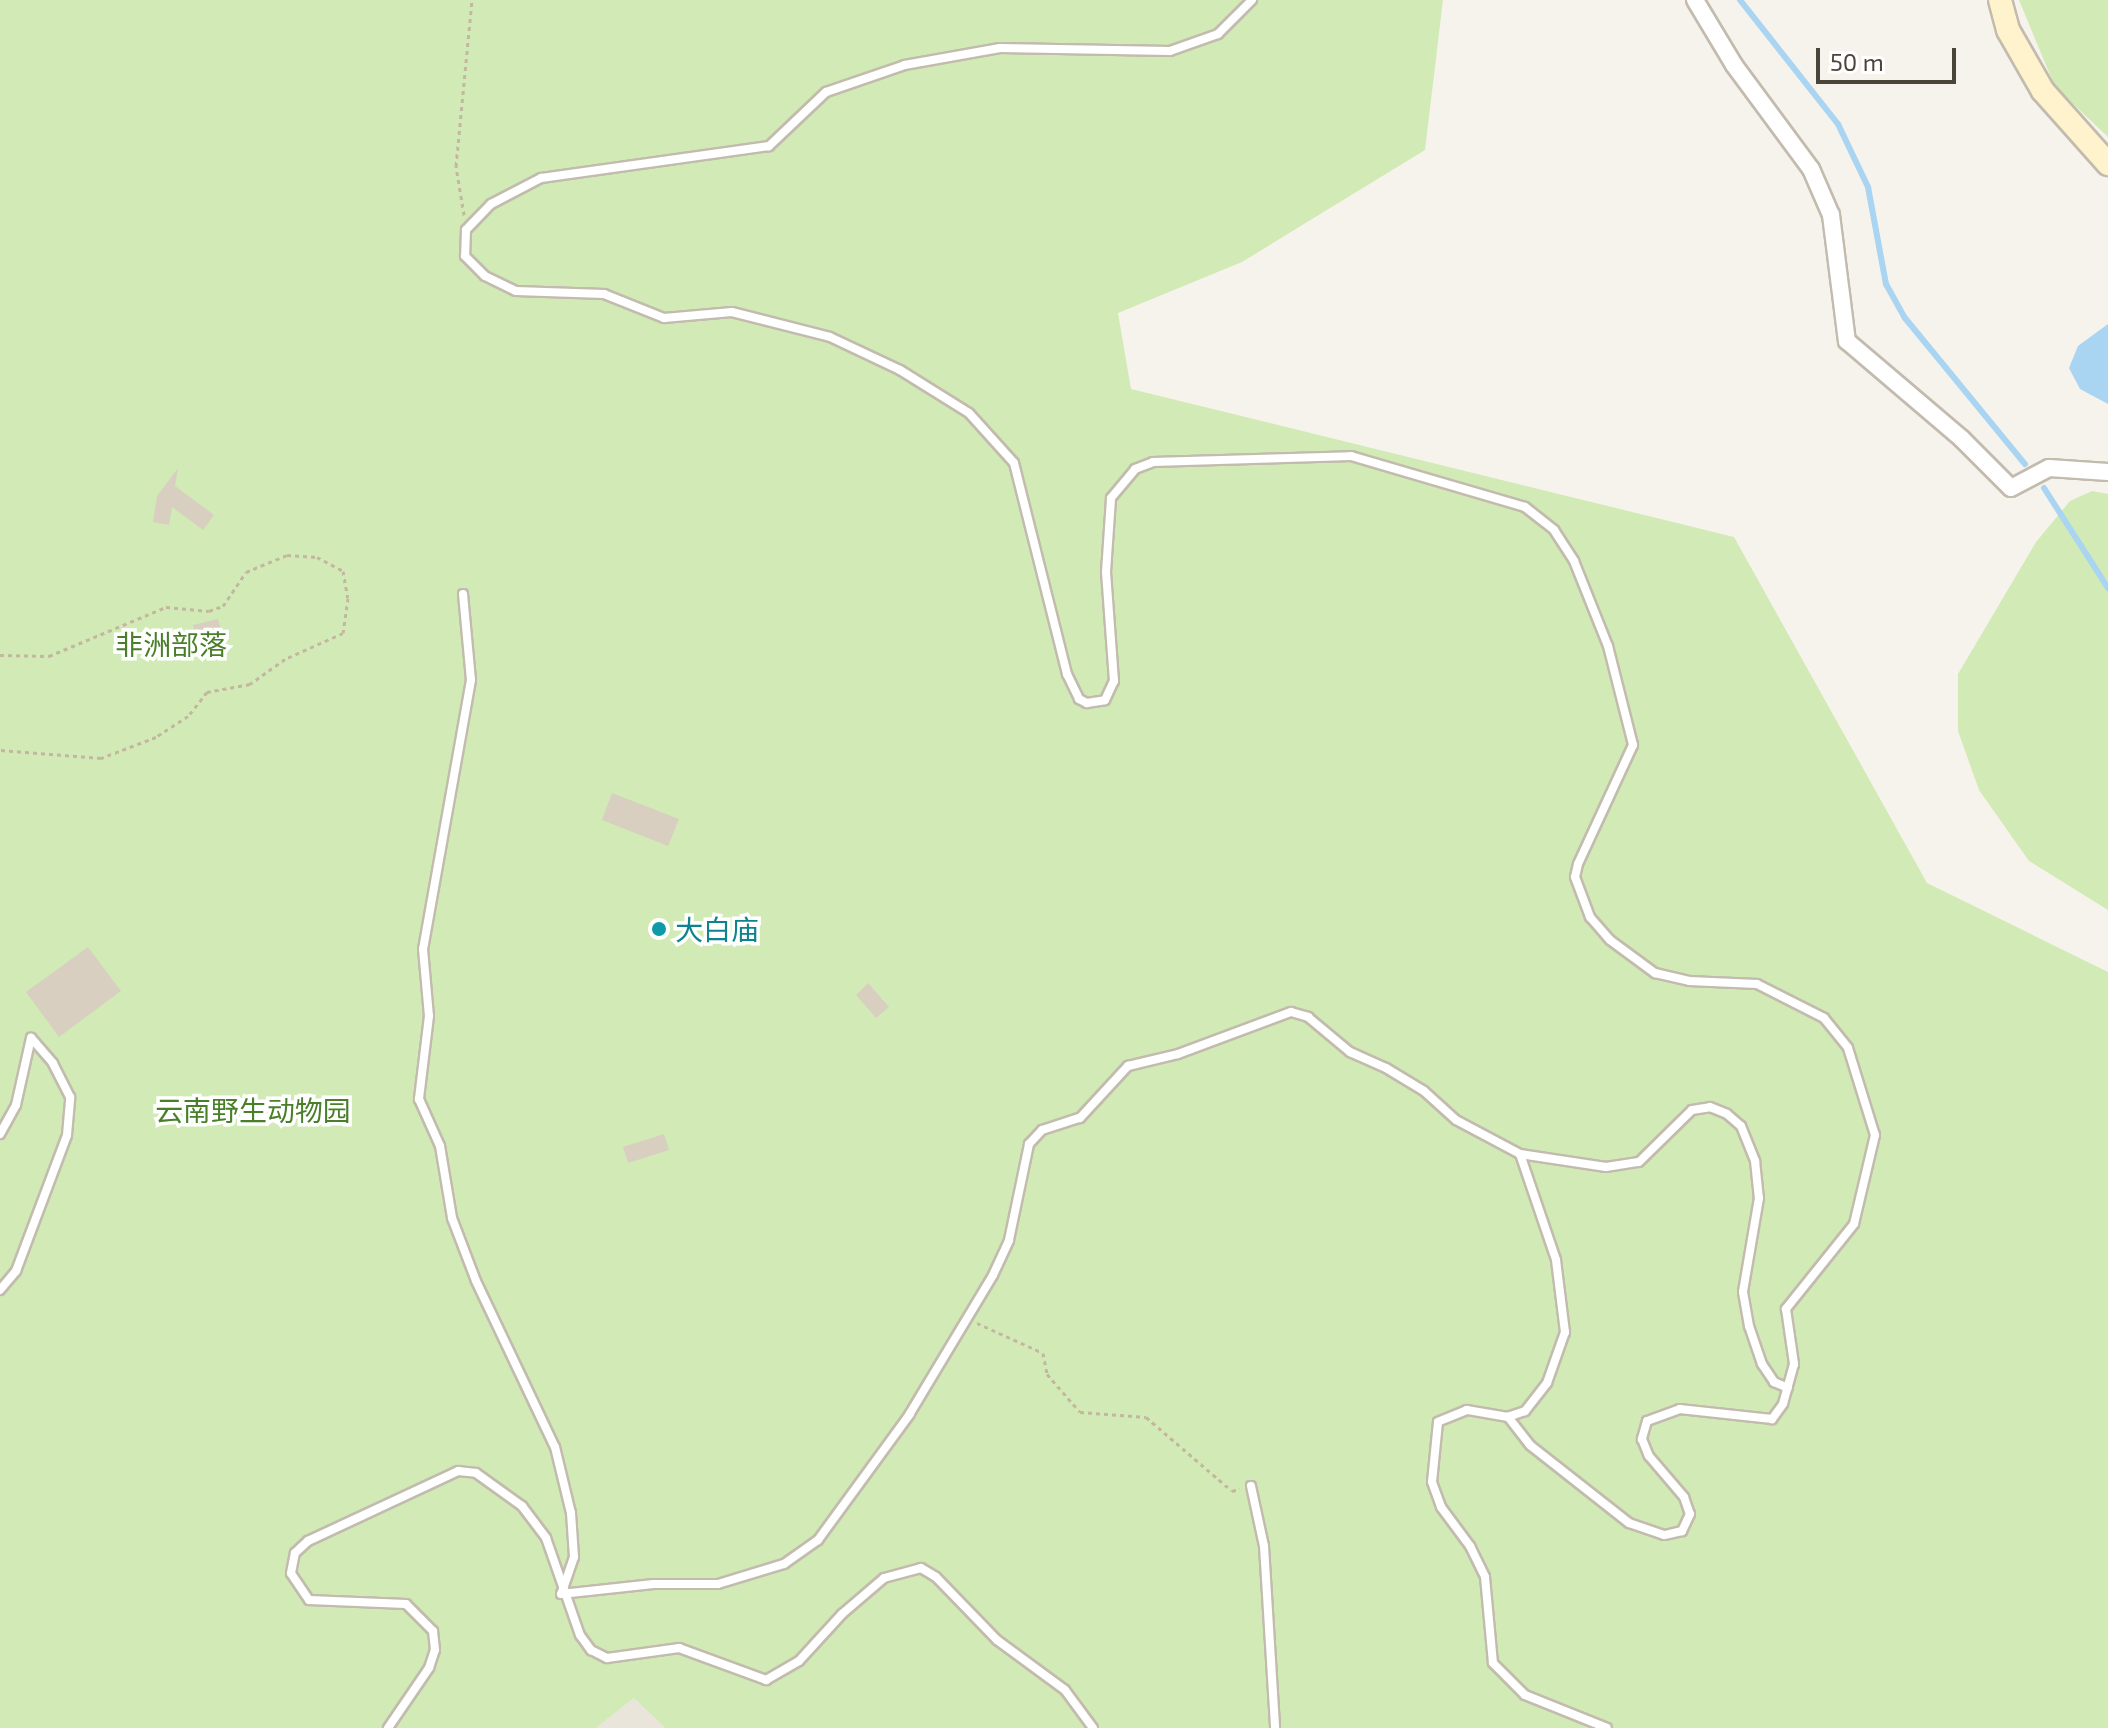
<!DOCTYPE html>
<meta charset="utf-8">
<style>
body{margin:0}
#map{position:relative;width:2108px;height:1728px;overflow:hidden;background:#f6f3ec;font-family:"Exo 2","Noto Sans SC",sans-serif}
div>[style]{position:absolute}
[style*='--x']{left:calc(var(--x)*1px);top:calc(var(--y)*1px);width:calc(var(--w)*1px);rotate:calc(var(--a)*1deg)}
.residential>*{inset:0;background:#eae5da}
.green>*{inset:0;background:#d2eab5}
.water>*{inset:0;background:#a9d4f2}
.stream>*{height:6px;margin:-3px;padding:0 3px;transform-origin:3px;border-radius:3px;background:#a9d4f2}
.building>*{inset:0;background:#d8cfc1}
.path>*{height:3px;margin-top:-1.5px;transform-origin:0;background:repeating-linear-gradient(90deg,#c4b79f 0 4px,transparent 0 8px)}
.roads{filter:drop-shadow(2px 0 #c2bbae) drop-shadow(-2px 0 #c2bbae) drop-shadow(0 2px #c2bbae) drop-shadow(0 -2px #c2bbae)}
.lane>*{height:8px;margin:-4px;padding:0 4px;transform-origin:4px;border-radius:4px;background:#fff}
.street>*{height:16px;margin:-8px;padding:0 8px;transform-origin:8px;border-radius:8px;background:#fff}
.secondary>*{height:22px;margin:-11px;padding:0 11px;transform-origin:11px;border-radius:11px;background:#fff3cd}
.dots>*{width:22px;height:22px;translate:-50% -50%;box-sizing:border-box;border:4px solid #fff;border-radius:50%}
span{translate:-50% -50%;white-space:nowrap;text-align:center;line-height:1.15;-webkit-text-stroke:7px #fff;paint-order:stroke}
.park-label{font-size:28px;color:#4a7f2a}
.culture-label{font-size:28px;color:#0d838f}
.left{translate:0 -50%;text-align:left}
.scale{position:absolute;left:1816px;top:48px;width:140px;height:36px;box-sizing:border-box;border:4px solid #4b4439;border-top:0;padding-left:10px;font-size:24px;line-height:28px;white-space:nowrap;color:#4b4439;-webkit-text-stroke:6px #fff;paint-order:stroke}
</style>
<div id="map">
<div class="residential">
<i style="clip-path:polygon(634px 1698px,665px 1728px,596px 1728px)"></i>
</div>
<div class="green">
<i style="clip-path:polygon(0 0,1443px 0,1425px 150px,1242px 262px,1118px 313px,1131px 389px,1734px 537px,1927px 883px,2108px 972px,2108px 1728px,665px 1728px,634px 1698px,596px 1728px,0 1728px)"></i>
<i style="clip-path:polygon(2019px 0,2108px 0,2108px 137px,2055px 87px)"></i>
<i style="clip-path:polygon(2092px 491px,2108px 494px,2108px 910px,2029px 861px,1979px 790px,1958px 731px,1958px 674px,2036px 542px,2070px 501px)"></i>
</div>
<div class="water">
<i style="clip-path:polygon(2108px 324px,2108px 404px,2080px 389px,2069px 368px,2078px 346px)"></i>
</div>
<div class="stream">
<i style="--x:1740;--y:0;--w:158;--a:51.7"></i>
<i style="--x:1838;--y:124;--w:70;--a:64.5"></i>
<i style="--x:1868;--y:187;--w:99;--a:79.5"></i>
<i style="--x:1886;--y:284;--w:39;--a:61"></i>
<i style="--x:1905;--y:318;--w:189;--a:50.6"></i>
<i style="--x:2044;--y:488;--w:119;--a:57.4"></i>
</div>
<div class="building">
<i style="clip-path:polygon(178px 468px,175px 486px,214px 515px,203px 530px,172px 507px,169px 525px,153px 522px,157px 496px)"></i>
<i style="clip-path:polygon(218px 619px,224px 640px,198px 646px,193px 625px)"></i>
<i style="clip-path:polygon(612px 793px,679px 819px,668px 846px,602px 820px)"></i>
<i style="clip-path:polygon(88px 947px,121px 991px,59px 1037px,26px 992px)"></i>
<i style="clip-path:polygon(868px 983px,889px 1007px,876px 1018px,856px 995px)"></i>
<i style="clip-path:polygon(664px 1134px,669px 1150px,628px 1163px,623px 1147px)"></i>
</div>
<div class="path">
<i style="--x:464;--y:215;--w:50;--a:-99.3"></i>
<i style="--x:456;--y:166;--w:167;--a:-84.5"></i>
<i style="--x:0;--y:655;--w:49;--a:1.2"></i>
<i style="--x:49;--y:656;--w:127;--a:-22.7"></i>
<i style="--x:166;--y:607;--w:43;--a:5.3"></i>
<i style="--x:209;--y:611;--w:15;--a:-20"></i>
<i style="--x:223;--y:606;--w:41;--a:-55.9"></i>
<i style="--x:246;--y:572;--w:44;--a:-22.5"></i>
<i style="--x:287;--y:555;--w:30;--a:4"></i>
<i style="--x:317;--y:557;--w:30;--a:28"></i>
<i style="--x:343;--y:571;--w:27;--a:80"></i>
<i style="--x:348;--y:598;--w:35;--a:98"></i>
<i style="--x:343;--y:633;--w:64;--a:155.9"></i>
<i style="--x:285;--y:659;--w:43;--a:144.5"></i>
<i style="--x:250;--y:684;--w:44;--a:169.5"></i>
<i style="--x:207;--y:692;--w:31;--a:128"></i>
<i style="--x:188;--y:716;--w:38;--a:147"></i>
<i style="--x:156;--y:737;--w:59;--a:159.1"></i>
<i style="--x:101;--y:758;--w:101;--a:-175.5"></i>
<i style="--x:977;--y:1323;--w:72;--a:24.4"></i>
<i style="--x:1043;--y:1353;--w:21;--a:79"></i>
<i style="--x:1047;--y:1374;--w:50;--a:49"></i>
<i style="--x:1080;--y:1412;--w:66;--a:4.3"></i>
<i style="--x:1146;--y:1417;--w:113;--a:40.7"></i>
<i style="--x:1232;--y:1491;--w:8;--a:-14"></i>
</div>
<div class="roads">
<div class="lane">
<i style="--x:1252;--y:0;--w:48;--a:135"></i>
<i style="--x:1218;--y:34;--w:51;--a:160.5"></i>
<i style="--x:1170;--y:51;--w:170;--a:-179"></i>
<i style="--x:1000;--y:48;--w:97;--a:169.9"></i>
<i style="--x:905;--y:65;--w:83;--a:161.1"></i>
<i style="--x:826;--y:92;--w:79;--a:136.5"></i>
<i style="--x:769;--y:146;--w:230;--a:172"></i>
<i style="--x:541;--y:178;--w:56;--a:152.5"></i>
<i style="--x:491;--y:204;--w:36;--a:134"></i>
<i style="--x:466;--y:230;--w:26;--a:92"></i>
<i style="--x:465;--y:256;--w:28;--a:45"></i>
<i style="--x:485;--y:276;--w:34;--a:26"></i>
<i style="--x:516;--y:291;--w:88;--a:2"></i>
<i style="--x:604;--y:294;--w:65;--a:21.8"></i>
<i style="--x:664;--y:318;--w:68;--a:-5"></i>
<i style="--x:732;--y:312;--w:101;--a:14.3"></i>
<i style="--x:830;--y:337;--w:77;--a:25.2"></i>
<i style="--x:900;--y:370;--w:81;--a:31.9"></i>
<i style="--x:969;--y:413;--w:67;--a:48"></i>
<i style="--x:1014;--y:463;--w:218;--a:75.9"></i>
<i style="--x:1067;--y:674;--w:28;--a:64"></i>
<i style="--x:1079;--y:699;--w:9;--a:27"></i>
<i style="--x:1087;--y:703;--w:18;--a:-9"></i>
<i style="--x:1105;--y:700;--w:21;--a:-65"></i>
<i style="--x:1114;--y:681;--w:109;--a:-94.2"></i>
<i style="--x:1106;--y:572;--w:74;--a:-86.1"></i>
<i style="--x:1111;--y:498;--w:38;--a:-50"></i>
<i style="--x:1135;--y:469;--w:19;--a:-21"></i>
<i style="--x:1153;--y:462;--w:198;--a:-1.7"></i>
<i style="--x:1351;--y:456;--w:181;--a:16.3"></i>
<i style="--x:1525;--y:507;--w:37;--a:38"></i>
<i style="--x:1554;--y:530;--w:37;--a:57"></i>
<i style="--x:1574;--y:561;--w:92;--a:68.2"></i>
<i style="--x:1608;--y:646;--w:102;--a:75.8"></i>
<i style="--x:1633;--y:745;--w:131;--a:114.8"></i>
<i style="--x:1578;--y:864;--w:13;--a:103"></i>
<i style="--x:1575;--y:877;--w:43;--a:69.4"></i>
<i style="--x:1590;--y:917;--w:30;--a:49"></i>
<i style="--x:1610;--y:940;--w:56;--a:36.3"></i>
<i style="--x:1655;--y:973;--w:35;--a:13"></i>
<i style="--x:1689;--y:981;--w:68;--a:2.5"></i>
<i style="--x:1757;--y:984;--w:75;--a:26.9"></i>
<i style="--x:1824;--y:1018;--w:38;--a:51"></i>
<i style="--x:1848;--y:1048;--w:91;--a:72.8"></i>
<i style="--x:1875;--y:1135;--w:91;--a:103.3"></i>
<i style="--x:1854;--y:1224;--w:109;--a:128.7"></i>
<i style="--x:1786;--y:1309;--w:56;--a:81.7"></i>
<i style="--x:1794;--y:1364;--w:41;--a:105.4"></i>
<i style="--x:1783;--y:1404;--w:19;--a:126"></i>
<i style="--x:1772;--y:1419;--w:93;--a:-173.8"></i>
<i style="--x:1680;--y:1409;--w:35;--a:160"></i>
<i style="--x:1647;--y:1421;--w:19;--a:106"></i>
<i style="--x:1642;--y:1439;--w:18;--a:68"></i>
<i style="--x:1649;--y:1456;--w:54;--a:49.5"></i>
<i style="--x:1684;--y:1497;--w:18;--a:71"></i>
<i style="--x:1690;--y:1514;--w:19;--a:115"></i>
<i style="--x:1682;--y:1531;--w:18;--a:167"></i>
<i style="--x:1664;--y:1535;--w:37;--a:-161"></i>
<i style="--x:1629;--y:1523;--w:126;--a:-141.8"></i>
<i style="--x:1530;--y:1445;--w:36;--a:-128"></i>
<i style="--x:463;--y:594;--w:86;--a:84.7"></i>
<i style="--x:471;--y:680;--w:273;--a:100.1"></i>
<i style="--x:423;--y:949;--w:67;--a:84.9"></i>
<i style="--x:429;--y:1016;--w:84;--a:96.9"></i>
<i style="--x:419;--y:1099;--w:51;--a:65.9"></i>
<i style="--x:440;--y:1146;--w:73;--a:80.5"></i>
<i style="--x:452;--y:1218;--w:67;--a:69.1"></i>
<i style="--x:476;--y:1281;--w:184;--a:64.6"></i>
<i style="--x:555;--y:1447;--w:68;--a:76.4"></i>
<i style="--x:571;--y:1513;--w:44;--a:86.1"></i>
<i style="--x:574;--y:1557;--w:39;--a:109"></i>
<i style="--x:561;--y:1594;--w:93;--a:-6.2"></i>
<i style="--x:653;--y:1584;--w:65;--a:0"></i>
<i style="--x:718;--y:1584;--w:69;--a:-16.9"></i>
<i style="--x:784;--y:1564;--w:42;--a:-35.2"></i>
<i style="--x:818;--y:1540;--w:155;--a:-53.9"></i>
<i style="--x:909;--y:1415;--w:163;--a:-59"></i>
<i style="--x:993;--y:1275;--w:38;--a:-65"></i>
<i style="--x:1009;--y:1240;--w:98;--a:-78.2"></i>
<i style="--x:1029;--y:1144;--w:19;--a:-47"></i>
<i style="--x:1042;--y:1130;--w:40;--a:-18"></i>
<i style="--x:1080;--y:1118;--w:71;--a:-47.3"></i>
<i style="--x:1128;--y:1066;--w:51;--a:-13.5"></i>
<i style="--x:1178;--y:1054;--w:121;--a:-20.4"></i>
<i style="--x:1291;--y:1012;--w:18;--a:16"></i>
<i style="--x:1308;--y:1017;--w:55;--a:39.8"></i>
<i style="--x:1350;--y:1052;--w:39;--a:24"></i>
<i style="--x:1386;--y:1068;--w:44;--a:31.2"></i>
<i style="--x:1424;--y:1091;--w:43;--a:42.2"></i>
<i style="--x:1456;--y:1120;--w:72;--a:28"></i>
<i style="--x:1520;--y:1154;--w:87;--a:8.6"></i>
<i style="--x:1606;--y:1167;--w:33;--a:-9"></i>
<i style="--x:1639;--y:1162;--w:74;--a:-44.5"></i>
<i style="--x:1692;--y:1110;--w:18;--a:-9"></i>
<i style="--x:1710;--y:1107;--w:18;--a:22"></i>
<i style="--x:1727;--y:1114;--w:18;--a:41"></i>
<i style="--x:1741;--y:1126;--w:38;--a:68"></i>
<i style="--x:1755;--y:1161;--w:37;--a:84"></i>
<i style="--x:1759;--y:1198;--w:95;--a:99.7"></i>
<i style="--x:1743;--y:1292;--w:35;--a:80"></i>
<i style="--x:1749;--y:1326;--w:40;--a:71.1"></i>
<i style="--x:1762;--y:1364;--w:22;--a:56"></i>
<i style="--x:1774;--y:1382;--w:15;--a:23"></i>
<i style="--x:0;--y:1134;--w:33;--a:-61"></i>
<i style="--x:16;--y:1105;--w:69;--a:-77.4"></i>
<i style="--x:1520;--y:1154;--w:112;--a:71.2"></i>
<i style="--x:1556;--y:1260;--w:73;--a:82.9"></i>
<i style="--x:1565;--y:1332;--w:54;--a:109.4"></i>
<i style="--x:1547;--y:1383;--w:36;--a:128"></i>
<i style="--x:1525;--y:1411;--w:18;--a:161"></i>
<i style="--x:1508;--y:1417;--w:42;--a:-170.3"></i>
<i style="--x:1467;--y:1410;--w:31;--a:158"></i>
<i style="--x:1438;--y:1422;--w:60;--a:95.7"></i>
<i style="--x:1432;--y:1482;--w:27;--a:70"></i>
<i style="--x:1441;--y:1507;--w:49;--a:53.4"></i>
<i style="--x:1470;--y:1546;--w:34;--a:64"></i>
<i style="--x:1485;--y:1577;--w:86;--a:84.7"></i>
<i style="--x:1493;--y:1663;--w:45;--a:45"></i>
<i style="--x:1525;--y:1695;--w:88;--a:21.9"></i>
<i style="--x:0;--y:1290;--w:25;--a:-50"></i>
<i style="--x:16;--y:1271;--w:145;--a:-69.4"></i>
<i style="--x:67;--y:1135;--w:38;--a:-85"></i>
<i style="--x:70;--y:1097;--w:38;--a:-117"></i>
<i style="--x:53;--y:1063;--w:33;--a:-131"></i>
<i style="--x:1251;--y:1486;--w:61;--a:77.8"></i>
<i style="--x:1264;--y:1546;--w:182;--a:86.5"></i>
<i style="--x:388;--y:1728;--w:73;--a:-55.7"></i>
<i style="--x:429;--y:1668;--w:19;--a:-72"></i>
<i style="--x:435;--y:1650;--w:19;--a:-96"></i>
<i style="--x:433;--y:1631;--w:38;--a:-135"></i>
<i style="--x:406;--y:1604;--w:97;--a:-177.6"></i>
<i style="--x:309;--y:1600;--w:32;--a:-124"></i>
<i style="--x:291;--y:1573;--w:20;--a:-79"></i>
<i style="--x:295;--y:1553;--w:18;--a:-43"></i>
<i style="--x:308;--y:1541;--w:166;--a:-25"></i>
<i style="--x:458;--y:1471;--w:18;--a:6"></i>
<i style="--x:476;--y:1473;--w:57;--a:35.7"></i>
<i style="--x:522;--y:1506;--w:40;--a:53"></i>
<i style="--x:546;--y:1538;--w:103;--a:70.7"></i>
<i style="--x:580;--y:1635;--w:19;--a:54"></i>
<i style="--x:591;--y:1650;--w:18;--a:27"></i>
<i style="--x:607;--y:1658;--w:73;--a:-7.9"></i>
<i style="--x:679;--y:1648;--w:93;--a:20.2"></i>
<i style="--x:766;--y:1680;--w:38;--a:-30"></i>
<i style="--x:799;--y:1661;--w:64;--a:-47.5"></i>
<i style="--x:842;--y:1614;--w:55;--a:-40.6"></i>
<i style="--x:884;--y:1578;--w:38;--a:-15"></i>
<i style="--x:921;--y:1568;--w:17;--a:31"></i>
<i style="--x:936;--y:1577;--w:88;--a:45.9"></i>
<i style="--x:997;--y:1640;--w:84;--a:36.3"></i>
<i style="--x:1065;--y:1690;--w:47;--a:53.6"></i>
</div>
<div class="street">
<i style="--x:1695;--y:0;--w:76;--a:59"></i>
<i style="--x:1734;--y:65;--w:129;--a:53.5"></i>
<i style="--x:1811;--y:169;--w:50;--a:66.5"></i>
<i style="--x:1831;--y:215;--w:127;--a:82.8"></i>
<i style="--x:1847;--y:341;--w:151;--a:40.4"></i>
<i style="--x:1962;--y:439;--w:69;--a:45"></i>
<i style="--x:2011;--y:488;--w:43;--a:-27.8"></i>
<i style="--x:2049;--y:468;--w:59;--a:3.9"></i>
</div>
<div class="secondary">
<i style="--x:2000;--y:0;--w:31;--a:75"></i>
<i style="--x:2008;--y:30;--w:70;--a:60.2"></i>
<i style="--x:2043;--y:91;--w:98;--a:48.3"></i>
</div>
</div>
<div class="dots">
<i style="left:659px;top:929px;background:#0f9aa8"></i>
</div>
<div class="park-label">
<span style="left:171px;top:644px">非洲部落</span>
<span style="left:253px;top:1110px">云南野生动物园</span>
</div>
<div class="culture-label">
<span class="left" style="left:675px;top:929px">大白庙</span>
</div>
<div class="scale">50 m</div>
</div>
